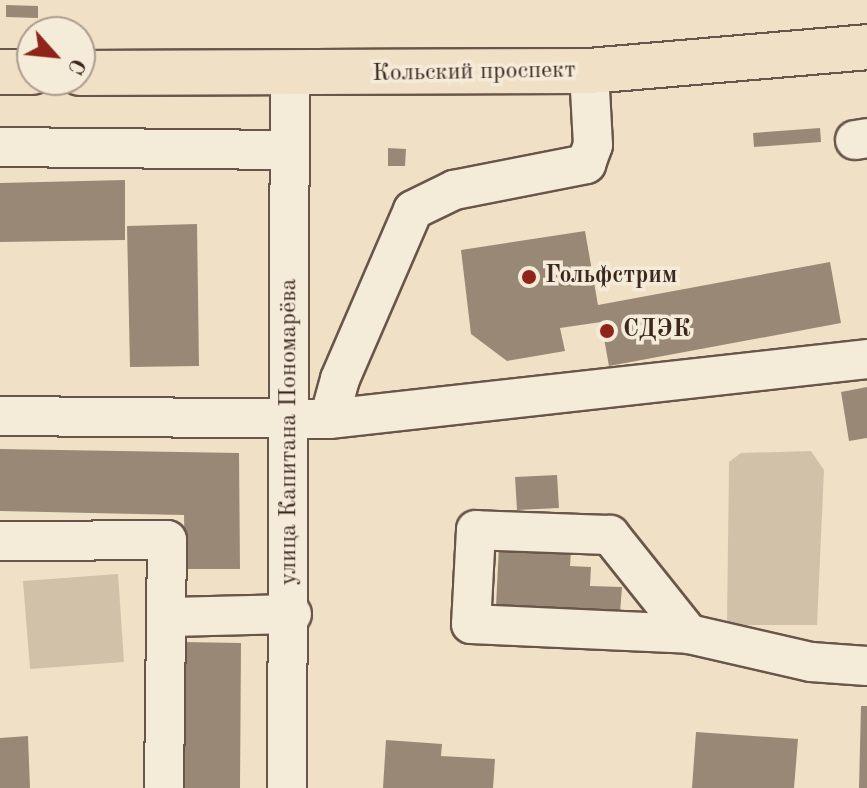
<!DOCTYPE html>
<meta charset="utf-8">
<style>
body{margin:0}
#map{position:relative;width:867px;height:788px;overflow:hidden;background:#f0e0c5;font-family:"Old Standard TT",serif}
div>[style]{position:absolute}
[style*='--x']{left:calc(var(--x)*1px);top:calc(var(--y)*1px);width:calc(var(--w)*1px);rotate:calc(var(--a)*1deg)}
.green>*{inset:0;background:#d1c1a9}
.building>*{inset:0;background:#9a8876}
.roads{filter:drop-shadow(2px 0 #69564a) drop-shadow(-2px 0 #69564a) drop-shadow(0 2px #69564a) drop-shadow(0 -2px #69564a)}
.minor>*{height:38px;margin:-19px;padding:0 19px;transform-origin:19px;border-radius:19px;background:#f5ebd9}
.major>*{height:44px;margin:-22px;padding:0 22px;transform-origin:22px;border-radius:22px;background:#f0e0c5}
.dots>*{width:22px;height:22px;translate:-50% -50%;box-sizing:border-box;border:4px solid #f5ebd9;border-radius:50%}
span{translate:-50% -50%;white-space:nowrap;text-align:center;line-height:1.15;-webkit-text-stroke:7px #f5ebd9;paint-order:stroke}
.street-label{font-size:24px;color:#3c2821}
.poi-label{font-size:24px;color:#3c2821;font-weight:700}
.left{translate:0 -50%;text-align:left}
.north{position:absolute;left:16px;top:16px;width:80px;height:80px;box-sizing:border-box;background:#f5ebd9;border:2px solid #ab9d8f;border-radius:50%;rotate:117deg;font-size:22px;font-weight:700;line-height:32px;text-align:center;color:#3c2821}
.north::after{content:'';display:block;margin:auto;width:28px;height:36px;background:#8f2418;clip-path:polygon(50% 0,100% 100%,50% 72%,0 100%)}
</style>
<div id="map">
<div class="green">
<i style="clip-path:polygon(811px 451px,824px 470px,817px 625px,727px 625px,729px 462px,741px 453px)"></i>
<i style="clip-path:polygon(118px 574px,124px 662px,30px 669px,23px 581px)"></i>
</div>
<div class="building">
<i style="clip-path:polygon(6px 5px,38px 6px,38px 18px,6px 17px)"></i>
<i style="clip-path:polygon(820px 128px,821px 142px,754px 147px,753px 133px)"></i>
<i style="clip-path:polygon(388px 148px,406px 149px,405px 166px,388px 166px)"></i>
<i style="clip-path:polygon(125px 180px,125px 240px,0 242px,0 183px)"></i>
<i style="clip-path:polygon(197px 224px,199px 366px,130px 367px,127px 226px)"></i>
<i style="clip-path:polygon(585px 231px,598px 305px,830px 262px,841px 323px,609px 366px,601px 322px,560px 328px,565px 351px,507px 361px,471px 334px,461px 250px)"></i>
<i style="clip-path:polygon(867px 387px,867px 438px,849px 441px,841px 392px)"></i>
<i style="clip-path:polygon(0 449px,239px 453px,240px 569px,185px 569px,184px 515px,0 511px)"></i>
<i style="clip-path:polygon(557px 475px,559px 508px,517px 510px,515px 477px)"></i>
<i style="clip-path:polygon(499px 546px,571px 550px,570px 566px,591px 567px,590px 586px,622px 587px,620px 613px,496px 606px)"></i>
<i style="clip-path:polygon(183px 642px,241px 643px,240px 788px,182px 788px)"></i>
<i style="clip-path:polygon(861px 706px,867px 706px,867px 788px,859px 788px)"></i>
<i style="clip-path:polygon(696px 732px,798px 739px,794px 788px,692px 788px)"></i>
<i style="clip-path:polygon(28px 736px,30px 788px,0 788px,0 738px)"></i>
<i style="clip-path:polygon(386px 740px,442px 744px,441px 756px,495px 759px,493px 788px,383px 788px)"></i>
</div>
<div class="roads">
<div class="minor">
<i style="--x:855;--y:140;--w:12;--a:-9"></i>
<i style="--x:0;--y:147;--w:290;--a:0.6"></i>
<i style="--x:0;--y:416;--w:329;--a:0.5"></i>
<i style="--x:329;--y:419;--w:541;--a:-6.36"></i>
<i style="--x:329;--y:419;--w:41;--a:-74.6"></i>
<i style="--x:340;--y:379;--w:184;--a:-66.6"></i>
<i style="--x:413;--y:210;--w:46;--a:-26"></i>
<i style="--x:454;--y:190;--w:135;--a:-11.1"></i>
<i style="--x:586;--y:164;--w:20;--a:-70"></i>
<i style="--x:593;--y:145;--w:74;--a:-93.1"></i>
<i style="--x:0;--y:541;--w:167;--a:-0.3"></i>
<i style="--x:167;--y:540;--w:248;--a:90.7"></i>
<i style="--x:170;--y:617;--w:122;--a:-1.4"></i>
<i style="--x:689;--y:634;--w:127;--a:-128.6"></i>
<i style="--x:610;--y:535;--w:134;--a:-177.9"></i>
<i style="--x:476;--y:530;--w:94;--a:93"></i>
<i style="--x:471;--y:624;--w:218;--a:2.6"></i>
<i style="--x:689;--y:634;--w:125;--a:12.9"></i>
<i style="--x:811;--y:662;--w:56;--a:4.1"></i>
<i style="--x:287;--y:788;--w:712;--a:-89.76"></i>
</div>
<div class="major">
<i style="--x:0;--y:72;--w:32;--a:0"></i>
<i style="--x:80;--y:73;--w:509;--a:-0.23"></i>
<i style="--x:589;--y:71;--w:279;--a:-4.9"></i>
</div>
</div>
<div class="dots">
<i style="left:529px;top:277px;background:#8f2418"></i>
<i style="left:607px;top:331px;background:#8f2418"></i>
</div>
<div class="street-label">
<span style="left:474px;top:73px;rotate:-1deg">Кольский проспект</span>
<span style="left:290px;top:432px;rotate:-90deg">улица Капитана Пономарёва</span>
</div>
<div class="poi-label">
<span class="left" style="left:545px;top:277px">Гольфстрим</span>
<span class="left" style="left:623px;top:331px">СДЭК</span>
</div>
<div class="north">С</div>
</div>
